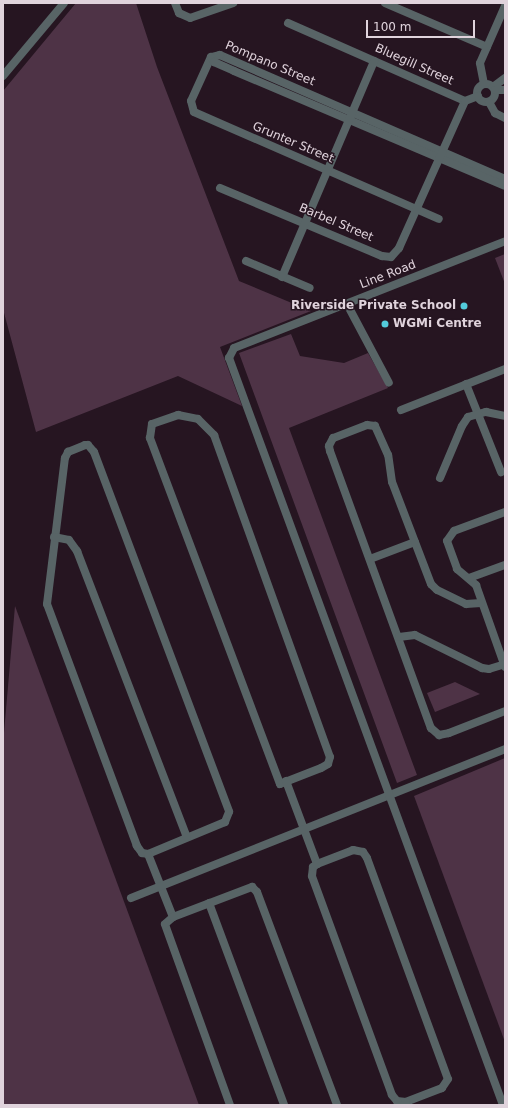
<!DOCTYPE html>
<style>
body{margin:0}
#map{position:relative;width:508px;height:1108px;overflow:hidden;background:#261521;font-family:"DejaVu Sans",sans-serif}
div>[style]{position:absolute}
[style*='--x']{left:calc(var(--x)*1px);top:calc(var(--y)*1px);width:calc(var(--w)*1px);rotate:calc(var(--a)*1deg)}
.green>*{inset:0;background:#4e3346}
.minor>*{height:8px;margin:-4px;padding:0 4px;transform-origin:4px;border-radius:4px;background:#586466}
.minor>.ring{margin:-4px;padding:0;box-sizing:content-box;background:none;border:8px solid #586466;border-radius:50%}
.dots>*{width:11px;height:11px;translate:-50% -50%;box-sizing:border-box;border:2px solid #261521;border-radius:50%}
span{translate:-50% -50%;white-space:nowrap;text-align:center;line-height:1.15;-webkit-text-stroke:3px #261521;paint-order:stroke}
.street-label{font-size:12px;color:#e0d3dc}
.poi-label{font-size:12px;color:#e0d3dc;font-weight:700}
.right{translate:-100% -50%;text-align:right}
.left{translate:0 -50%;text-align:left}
.frame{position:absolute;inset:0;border:4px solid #e0d3dc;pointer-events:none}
.scale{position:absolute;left:366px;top:20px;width:109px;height:18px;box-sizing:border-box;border:2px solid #e0d3dc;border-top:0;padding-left:5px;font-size:12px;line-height:14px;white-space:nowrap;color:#e0d3dc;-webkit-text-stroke:3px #261521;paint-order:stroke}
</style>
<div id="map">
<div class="green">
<i style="clip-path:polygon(76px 3px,136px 3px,157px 67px,239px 281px,311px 311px,220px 347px,242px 406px,178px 376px,36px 432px,3px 309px,3px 91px)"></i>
<i style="clip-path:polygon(505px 254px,505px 284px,495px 258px)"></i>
<i style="clip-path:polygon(291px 334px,300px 356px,344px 363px,368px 353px,388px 388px,289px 428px,417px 775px,397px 783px,239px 353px)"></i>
<i style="clip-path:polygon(15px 606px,199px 1105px,3px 1105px,3px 744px)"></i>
<i style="clip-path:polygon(455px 682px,480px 694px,435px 712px,427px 693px)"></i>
<i style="clip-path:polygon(505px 758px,505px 1042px,414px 796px)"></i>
</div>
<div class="minor">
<i style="--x:175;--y:3;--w:11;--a:68"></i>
<i style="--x:179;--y:13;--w:12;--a:24"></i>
<i style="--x:190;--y:18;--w:46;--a:-19.2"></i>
<i style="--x:385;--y:3;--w:111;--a:23.3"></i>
<i style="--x:288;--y:23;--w:193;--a:23.8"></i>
<i style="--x:211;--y:57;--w:48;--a:114.4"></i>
<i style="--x:191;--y:101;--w:11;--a:75"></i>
<i style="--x:194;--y:112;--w:267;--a:23.6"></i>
<i style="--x:3;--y:76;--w:95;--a:-50.1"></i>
<i style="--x:484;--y:84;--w:21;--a:-101"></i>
<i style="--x:480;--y:63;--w:62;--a:-66.3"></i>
<i class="ring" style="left:477px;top:84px;width:10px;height:10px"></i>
<i style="--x:493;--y:87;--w:15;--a:-37"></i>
<i style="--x:495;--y:90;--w:10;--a:0"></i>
<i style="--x:489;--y:102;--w:13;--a:61"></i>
<i style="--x:495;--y:113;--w:11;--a:27"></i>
<i style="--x:505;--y:179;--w:311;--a:-156.5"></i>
<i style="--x:220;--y:55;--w:9;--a:167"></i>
<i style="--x:211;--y:57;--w:6;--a:59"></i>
<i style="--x:214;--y:62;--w:22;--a:24"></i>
<i style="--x:234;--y:71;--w:294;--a:23"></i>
<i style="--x:220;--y:188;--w:176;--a:22.8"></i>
<i style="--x:382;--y:256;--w:9;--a:6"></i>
<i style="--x:391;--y:257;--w:12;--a:-48"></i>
<i style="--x:399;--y:248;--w:161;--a:-65.8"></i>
<i style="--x:465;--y:101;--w:14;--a:-21"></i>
<i style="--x:246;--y:261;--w:69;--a:22.9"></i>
<i style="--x:282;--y:277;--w:235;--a:-66.9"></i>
<i style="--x:347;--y:304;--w:89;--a:62"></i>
<i style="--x:466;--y:384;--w:95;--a:68.3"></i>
<i style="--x:401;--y:410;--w:112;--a:-21.5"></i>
<i style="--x:178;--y:415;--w:20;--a:11"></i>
<i style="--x:198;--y:419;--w:23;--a:45"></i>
<i style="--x:214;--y:435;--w:342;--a:70.2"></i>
<i style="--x:330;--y:757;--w:7;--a:106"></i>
<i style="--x:328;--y:764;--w:8;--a:150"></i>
<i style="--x:321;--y:768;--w:44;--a:158.7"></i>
<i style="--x:280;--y:784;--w:370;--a:-110.6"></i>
<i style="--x:150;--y:438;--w:14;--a:-82"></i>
<i style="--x:152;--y:424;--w:28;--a:-19"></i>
<i style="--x:85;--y:445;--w:3;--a:0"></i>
<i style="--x:88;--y:445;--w:9;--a:49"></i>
<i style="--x:94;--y:452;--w:384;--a:69.4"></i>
<i style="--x:229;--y:812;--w:11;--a:112"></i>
<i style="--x:225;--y:822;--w:83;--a:157.4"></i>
<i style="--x:148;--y:854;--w:6;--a:-171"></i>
<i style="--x:142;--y:853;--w:9;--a:-126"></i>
<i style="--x:137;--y:846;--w:258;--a:-110.4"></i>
<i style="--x:47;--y:604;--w:147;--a:-83"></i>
<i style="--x:65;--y:458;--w:7;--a:-63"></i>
<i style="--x:68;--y:452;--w:18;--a:-22"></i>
<i style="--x:440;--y:478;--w:56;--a:-67.1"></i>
<i style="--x:462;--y:426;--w:11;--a:-56"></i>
<i style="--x:468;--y:417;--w:19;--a:-16"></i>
<i style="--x:486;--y:412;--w:19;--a:12"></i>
<i style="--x:505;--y:512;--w:54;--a:159.6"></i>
<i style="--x:454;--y:531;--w:12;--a:125"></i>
<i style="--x:447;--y:541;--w:30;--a:70"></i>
<i style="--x:457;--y:569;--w:25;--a:40"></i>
<i style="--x:476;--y:585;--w:87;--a:70.5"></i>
<i style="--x:54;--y:537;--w:15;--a:11"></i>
<i style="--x:69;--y:540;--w:14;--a:54"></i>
<i style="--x:77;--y:551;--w:306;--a:69"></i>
<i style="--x:370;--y:559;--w:48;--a:-20.7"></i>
<i style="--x:469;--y:578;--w:38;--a:-20"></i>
<i style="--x:481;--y:603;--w:15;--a:176"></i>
<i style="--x:466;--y:604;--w:32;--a:-154"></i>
<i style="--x:437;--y:590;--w:8;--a:-135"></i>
<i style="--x:431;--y:584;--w:109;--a:-110.9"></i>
<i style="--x:392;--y:482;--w:27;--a:-98"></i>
<i style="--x:388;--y:455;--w:32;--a:-114"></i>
<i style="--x:375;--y:426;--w:8;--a:-173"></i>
<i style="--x:367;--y:425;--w:36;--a:159"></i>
<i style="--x:333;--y:438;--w:9;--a:117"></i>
<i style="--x:329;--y:446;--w:5;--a:79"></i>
<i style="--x:330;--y:451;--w:295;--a:70"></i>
<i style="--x:431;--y:728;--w:11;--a:41"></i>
<i style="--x:439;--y:735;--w:10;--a:-11"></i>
<i style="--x:449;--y:733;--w:60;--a:-21.4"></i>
<i style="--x:399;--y:637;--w:16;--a:-7"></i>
<i style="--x:415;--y:635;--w:75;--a:26.2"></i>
<i style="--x:482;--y:668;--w:7;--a:8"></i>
<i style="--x:489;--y:669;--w:17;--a:-17"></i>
<i style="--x:286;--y:781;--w:89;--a:69.5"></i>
<i style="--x:353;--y:850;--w:10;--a:11"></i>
<i style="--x:363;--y:852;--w:7;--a:56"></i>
<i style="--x:367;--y:858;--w:235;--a:69.9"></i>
<i style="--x:448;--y:1079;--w:11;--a:124"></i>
<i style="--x:442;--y:1088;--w:39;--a:159"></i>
<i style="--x:406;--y:1102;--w:9;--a:-174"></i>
<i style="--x:397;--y:1101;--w:8;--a:-130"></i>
<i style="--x:392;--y:1095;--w:233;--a:-110.1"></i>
<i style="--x:312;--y:876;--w:9;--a:-84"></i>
<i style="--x:313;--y:867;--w:5;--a:-37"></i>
<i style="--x:317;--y:864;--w:39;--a:-21"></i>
<i style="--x:148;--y:854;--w:68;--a:68.4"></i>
<i style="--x:131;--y:898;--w:403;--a:-21.7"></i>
<i style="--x:209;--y:903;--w:215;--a:69.6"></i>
<i style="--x:230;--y:1105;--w:192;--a:-109.8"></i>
<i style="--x:165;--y:924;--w:11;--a:-41"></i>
<i style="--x:173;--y:917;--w:85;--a:-20.8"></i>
<i style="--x:252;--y:887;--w:7;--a:45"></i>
<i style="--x:257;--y:892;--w:228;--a:69.4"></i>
<i style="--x:503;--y:1105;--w:796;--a:-110.14"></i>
<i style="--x:229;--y:358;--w:11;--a:-63"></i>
<i style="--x:234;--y:348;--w:291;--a:-21.5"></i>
</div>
<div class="dots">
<i style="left:464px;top:306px;background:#53cbdb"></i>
<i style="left:385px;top:324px;background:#53cbdb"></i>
</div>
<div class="street-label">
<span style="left:270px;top:64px;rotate:23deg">Pompano Street</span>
<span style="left:414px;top:65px;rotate:24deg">Bluegill Street</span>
<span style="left:293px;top:143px;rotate:23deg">Grunter Street</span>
<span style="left:336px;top:223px;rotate:23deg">Barbel Street</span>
<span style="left:388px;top:275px;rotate:-21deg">Line Road</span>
</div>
<div class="poi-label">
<span class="right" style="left:456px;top:306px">Riverside Private School</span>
<span class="left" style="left:393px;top:324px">WGMi Centre</span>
</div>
<div class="frame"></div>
<div class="scale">100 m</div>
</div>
